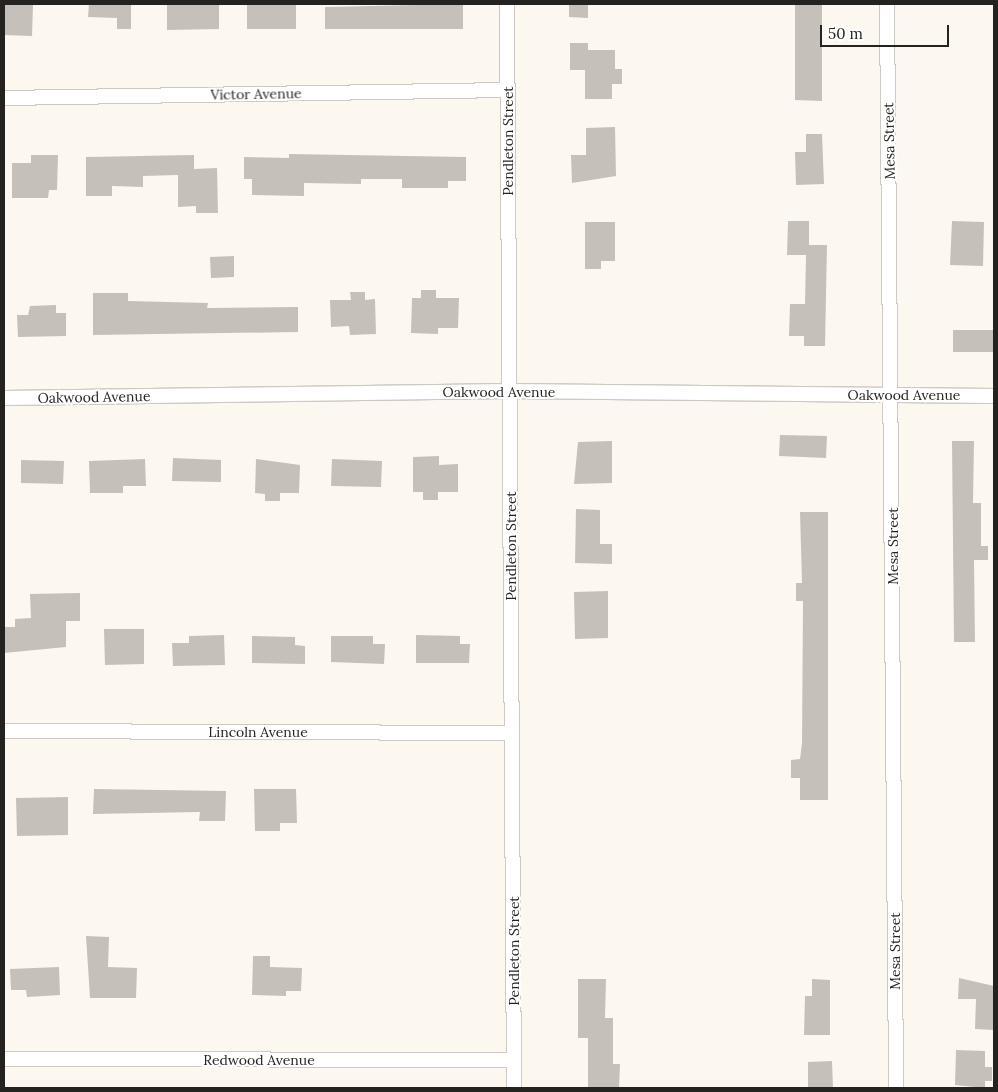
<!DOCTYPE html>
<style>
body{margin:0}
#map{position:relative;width:998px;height:1092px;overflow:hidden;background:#fcf8f0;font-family:Lora,serif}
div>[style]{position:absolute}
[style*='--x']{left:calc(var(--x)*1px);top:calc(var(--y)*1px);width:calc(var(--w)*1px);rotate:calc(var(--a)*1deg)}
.building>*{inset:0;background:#c5c1ba}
.roads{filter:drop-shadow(1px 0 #cec9c2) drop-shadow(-1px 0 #cec9c2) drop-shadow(0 1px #cec9c2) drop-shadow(0 -1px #cec9c2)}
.street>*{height:14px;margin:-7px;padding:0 7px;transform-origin:7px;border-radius:7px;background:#fff}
span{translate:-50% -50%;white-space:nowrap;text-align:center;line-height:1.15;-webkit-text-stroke:4px #fff;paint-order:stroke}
.street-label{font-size:14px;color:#242320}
.frame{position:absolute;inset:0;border:5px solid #242320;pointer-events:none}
.scale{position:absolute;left:820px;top:25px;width:129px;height:22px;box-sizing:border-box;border:2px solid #242320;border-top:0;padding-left:6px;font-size:15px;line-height:18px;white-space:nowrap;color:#242320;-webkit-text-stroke:4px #fff;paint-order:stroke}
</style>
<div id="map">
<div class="building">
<i style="clip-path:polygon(4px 4px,33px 4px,32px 36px,4px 35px)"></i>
<i style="clip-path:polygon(89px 4px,131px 4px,131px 29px,117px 29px,117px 18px,88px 17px)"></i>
<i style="clip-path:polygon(167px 4px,219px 4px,219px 29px,167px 30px)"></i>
<i style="clip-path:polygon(247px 4px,296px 4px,296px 29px,247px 29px)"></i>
<i style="clip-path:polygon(463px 4px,463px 29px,325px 29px,325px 7px)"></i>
<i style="clip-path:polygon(569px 4px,588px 4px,588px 18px,569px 17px)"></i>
<i style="clip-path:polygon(795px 4px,822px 4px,822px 101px,795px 100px)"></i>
<i style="clip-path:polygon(570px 43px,588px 43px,588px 50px,615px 50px,615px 69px,622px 69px,622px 84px,612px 84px,612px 99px,585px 99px,585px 70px,570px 70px)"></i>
<i style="clip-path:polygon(615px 127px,616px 176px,572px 183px,571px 155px,586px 155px,586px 128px)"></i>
<i style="clip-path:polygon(806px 134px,822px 134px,824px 184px,796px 185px,795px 152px,806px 152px)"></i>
<i style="clip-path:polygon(289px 154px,466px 157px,466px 181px,448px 181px,448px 188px,402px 188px,402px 179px,361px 179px,361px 184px,304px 183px,304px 196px,252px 195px,252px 179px,244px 179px,244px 157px,289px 158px)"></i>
<i style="clip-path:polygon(31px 155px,58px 155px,57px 190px,49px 190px,48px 198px,12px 198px,12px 163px,31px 163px)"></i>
<i style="clip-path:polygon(194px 155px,194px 169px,217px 168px,218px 213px,196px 213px,196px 206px,178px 207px,178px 175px,143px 176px,143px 187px,112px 186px,112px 196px,86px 196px,86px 157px)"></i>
<i style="clip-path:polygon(788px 221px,809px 221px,809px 245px,827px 245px,825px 346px,804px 346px,804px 336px,789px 336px,790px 304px,805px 304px,806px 255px,787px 255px)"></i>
<i style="clip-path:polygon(952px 221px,984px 222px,983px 266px,950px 265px)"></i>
<i style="clip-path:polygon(585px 222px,615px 222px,615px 261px,601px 261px,601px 269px,585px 269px)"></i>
<i style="clip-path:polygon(234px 256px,234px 277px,211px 278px,210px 257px)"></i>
<i style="clip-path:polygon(421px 290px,436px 290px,436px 298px,459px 298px,458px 328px,438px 328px,438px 334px,411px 333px,412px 298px,421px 298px)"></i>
<i style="clip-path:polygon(350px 292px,365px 292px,365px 300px,375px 299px,376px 334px,350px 335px,349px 326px,331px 327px,330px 300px,351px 300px)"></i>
<i style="clip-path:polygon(93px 293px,128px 293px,128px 301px,208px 303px,207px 308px,298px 307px,298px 332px,93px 335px)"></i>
<i style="clip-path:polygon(56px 305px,56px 313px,66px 313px,66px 336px,18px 337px,17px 315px,28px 315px,30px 306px)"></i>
<i style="clip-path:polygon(953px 330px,994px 330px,994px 352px,953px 352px)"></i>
<i style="clip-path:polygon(780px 435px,827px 436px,826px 458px,779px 456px)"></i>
<i style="clip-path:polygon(612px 441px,612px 483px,574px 484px,578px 442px)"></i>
<i style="clip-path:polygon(952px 441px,974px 441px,973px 503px,981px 503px,981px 546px,988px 546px,988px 560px,974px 560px,975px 642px,954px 642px)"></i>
<i style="clip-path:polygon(439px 456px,439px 465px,458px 464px,458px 492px,438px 492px,438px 500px,423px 500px,423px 492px,413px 492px,413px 457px)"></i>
<i style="clip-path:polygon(173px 458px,221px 460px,221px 482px,172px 481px)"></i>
<i style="clip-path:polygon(145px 459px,146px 486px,123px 486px,123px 493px,90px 493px,89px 461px)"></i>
<i style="clip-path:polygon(256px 459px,300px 465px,299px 493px,280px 493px,280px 501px,265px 501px,265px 494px,255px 493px)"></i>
<i style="clip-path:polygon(332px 459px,382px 461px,381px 487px,331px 486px)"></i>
<i style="clip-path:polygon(21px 460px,64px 461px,63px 484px,21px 483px)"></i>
<i style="clip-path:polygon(576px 509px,600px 510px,600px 544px,612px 544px,612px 564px,575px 563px)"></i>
<i style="clip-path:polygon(800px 512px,828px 512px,828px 800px,800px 800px,800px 778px,791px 778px,791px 760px,800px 759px,802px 743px,803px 601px,796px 601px,796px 583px,802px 583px)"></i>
<i style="clip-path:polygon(608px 591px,608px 638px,575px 639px,574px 592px)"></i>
<i style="clip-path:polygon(80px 593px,80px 621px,66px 621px,66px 647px,4px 653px,4px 627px,15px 627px,15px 619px,31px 618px,30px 594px)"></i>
<i style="clip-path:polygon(104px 629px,144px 629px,144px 664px,105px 665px)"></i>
<i style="clip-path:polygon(224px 635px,225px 665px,173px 666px,172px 643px,189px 643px,189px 636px)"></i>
<i style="clip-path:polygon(416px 635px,460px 636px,460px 644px,470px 644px,469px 663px,416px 663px)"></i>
<i style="clip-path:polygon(252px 636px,295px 637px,295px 645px,305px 646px,305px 664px,252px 663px)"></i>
<i style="clip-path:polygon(331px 636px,373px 636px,373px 644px,385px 644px,384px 664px,331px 662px)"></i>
<i style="clip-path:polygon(94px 789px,226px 791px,225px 821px,199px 821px,200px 812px,93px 814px)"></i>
<i style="clip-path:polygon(254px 789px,296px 789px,297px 823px,280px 823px,280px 831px,255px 831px)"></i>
<i style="clip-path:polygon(68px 797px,68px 835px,17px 836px,16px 798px)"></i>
<i style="clip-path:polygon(86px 936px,109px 937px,108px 967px,137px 968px,136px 998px,90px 998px)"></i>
<i style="clip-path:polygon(253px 956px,270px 956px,270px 967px,302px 968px,301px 991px,286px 991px,286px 996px,252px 995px)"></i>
<i style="clip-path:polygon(59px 967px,60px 995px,27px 997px,26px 990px,11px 990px,10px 969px)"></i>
<i style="clip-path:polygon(959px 978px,994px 986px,994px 1030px,975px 1029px,976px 999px,958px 999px)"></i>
<i style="clip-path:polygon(578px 979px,606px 979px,605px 1018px,613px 1018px,613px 1064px,620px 1064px,619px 1088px,588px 1088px,588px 1038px,578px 1038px)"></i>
<i style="clip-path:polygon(812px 979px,830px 980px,830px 1035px,804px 1035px,805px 996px,812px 996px)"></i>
<i style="clip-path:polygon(956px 1050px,985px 1051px,985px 1067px,992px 1067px,992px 1081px,985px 1081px,985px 1088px,955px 1085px)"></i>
<i style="clip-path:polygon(832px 1061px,833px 1088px,808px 1088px,808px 1062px)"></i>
</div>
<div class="roads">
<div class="street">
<i style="--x:507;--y:4;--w:1084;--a:89.63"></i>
<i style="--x:887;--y:4;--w:1084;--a:89.52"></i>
<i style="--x:4;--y:98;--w:503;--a:-0.91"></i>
<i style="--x:4;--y:398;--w:506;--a:-0.79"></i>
<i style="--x:510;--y:391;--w:484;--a:0.6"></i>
<i style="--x:4;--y:731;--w:508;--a:0.23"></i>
<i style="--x:4;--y:1059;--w:510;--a:0.11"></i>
</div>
</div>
<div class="street-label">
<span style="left:256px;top:94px;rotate:-1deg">Victor Avenue</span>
<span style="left:508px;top:141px;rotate:-90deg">Pendleton Street</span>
<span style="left:889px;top:141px;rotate:-91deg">Mesa Street</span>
<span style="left:499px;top:392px">Oakwood Avenue</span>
<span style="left:904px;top:395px">Oakwood Avenue</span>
<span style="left:94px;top:397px;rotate:-1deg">Oakwood Avenue</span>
<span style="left:511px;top:546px;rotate:-90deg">Pendleton Street</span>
<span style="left:893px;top:546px;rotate:-90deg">Mesa Street</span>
<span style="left:258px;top:732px">Lincoln Avenue</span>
<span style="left:514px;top:951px;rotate:-90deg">Pendleton Street</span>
<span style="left:895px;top:951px;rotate:-90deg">Mesa Street</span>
<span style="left:259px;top:1060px">Redwood Avenue</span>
</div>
<div class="frame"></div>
<div class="scale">50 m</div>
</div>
